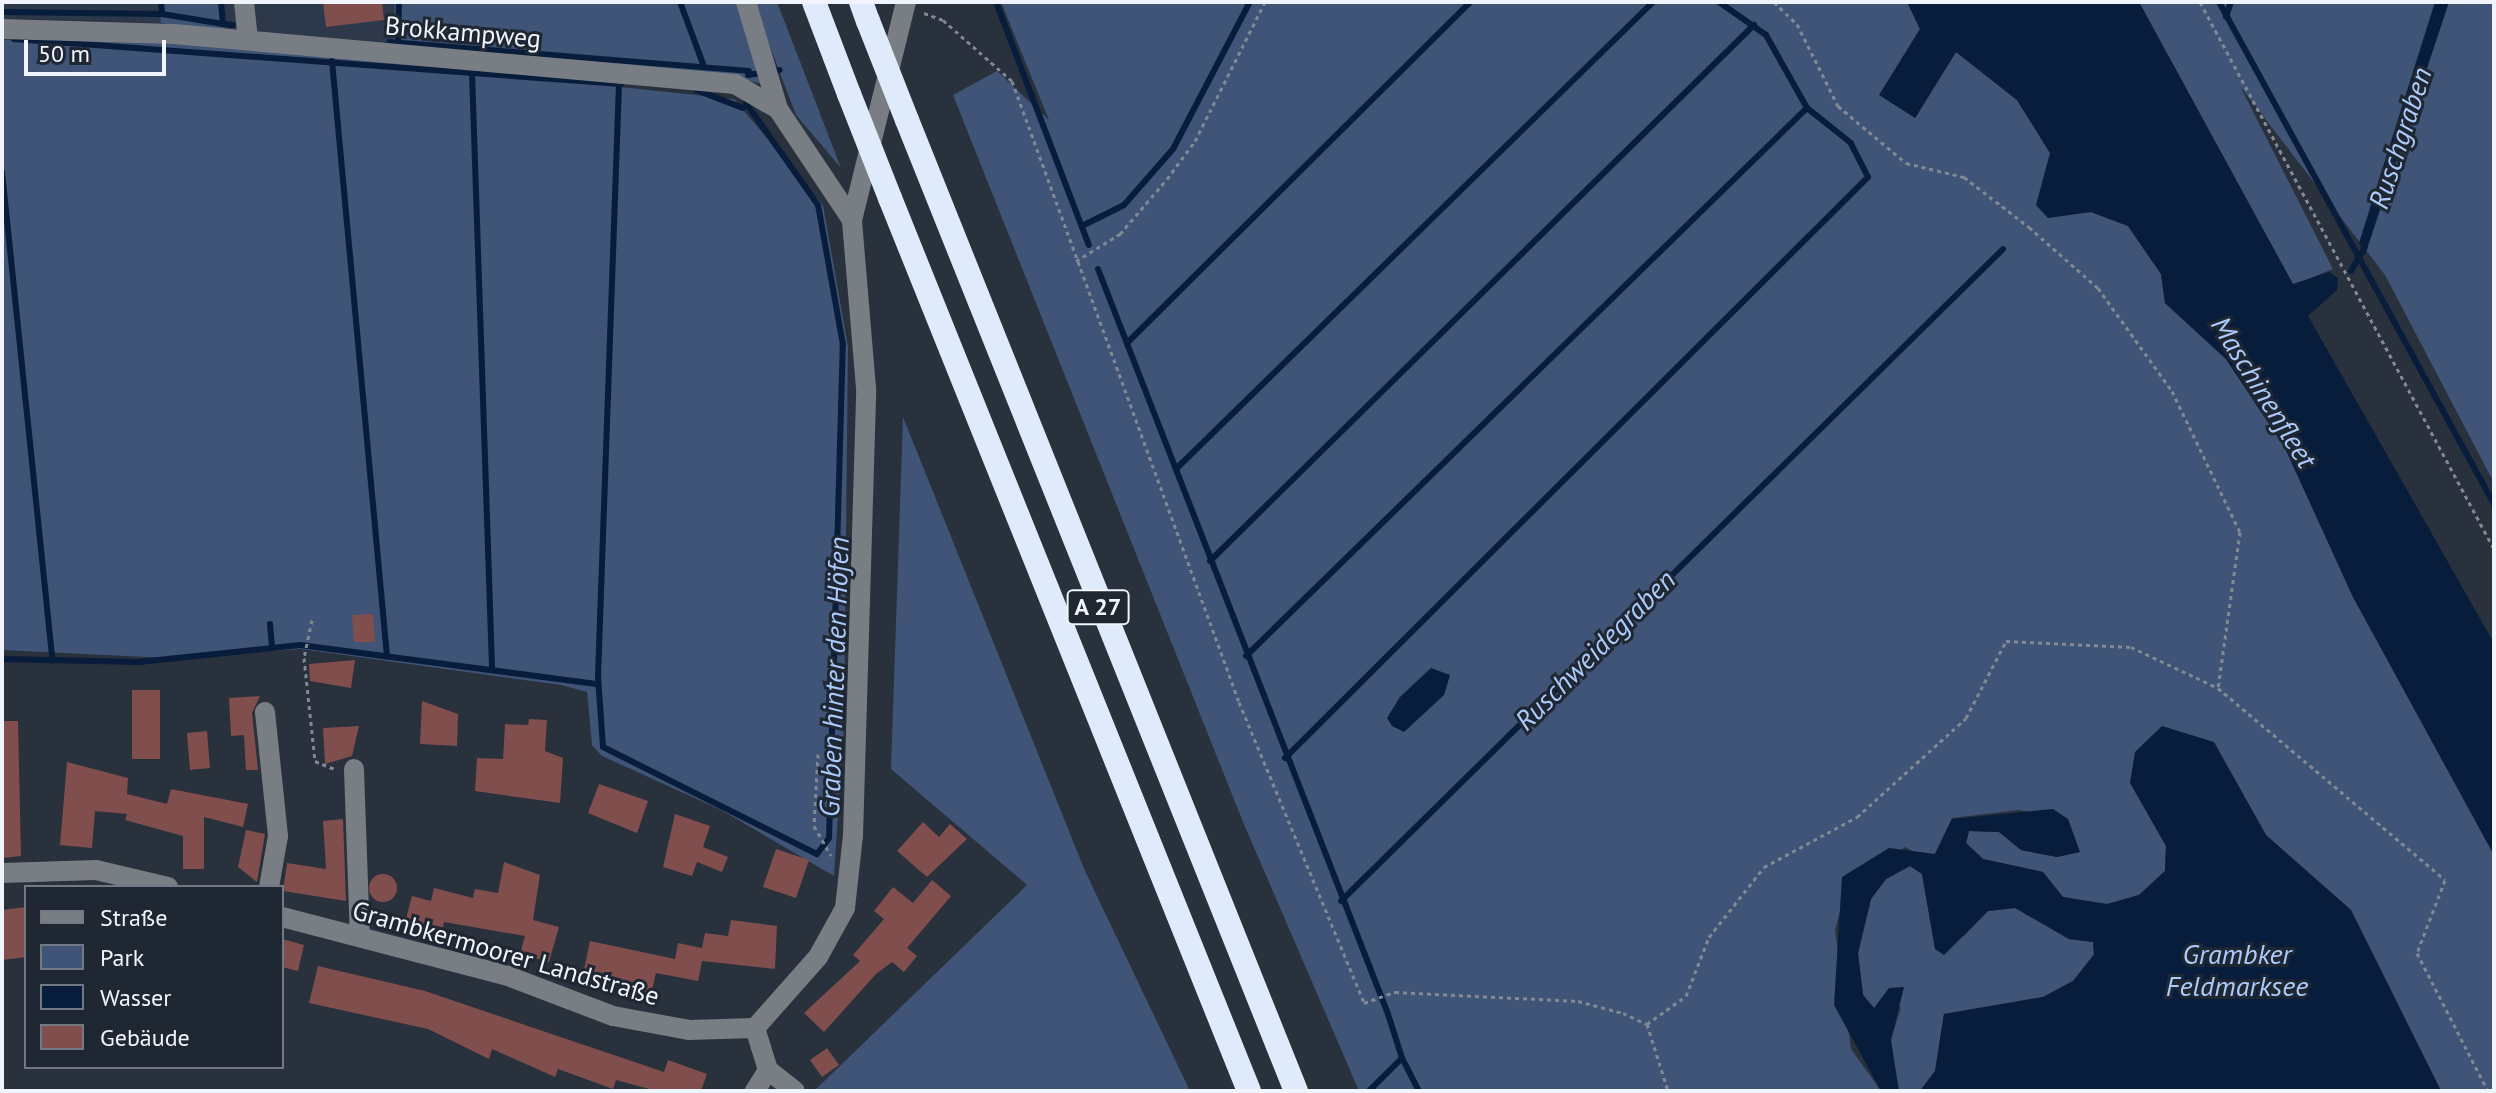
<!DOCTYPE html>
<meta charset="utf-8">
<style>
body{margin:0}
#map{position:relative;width:2496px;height:1093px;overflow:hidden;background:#29313d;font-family:"PT Sans",sans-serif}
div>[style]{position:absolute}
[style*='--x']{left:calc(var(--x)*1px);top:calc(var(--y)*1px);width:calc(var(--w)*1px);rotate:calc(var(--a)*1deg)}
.built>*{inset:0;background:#2d384a}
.green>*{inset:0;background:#3f5476}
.water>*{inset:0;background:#081c3c}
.stream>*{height:6px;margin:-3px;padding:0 3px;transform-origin:3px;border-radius:3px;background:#081c3c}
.building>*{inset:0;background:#804e4c}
.round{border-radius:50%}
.path>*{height:3px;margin-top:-1.5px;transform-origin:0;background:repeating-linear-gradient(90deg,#838994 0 4px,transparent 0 8px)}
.minor>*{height:20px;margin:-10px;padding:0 10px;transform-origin:10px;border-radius:10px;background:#797e84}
.highway>*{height:24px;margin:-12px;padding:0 12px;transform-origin:12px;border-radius:12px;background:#dfeafb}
.highway-bridge>*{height:24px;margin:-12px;padding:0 12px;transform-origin:12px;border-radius:12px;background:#dfeafb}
span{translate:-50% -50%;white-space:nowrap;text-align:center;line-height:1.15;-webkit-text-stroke:6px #1f2733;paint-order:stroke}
.shield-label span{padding:2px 6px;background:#1f2733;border:2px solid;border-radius:6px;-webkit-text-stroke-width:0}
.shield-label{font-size:24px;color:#eff4fd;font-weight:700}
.street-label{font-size:26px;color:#eff4fd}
.water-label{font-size:28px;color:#accbfd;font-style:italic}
.frame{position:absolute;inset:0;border:4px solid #eff4fd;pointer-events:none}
.legend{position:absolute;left:24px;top:885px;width:260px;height:184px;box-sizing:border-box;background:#1f2733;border:2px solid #727984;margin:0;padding:10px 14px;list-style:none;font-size:24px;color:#eff4fd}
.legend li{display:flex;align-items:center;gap:16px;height:40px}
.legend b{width:40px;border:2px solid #727984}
.scale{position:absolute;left:24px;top:40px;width:142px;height:36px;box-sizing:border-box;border:4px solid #eff4fd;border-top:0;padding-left:10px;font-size:24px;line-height:28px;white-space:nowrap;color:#eff4fd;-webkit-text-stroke:6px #1f2733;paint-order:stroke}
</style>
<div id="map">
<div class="built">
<i style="clip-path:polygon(2px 2px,159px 2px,161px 23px,2px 18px)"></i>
<i style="clip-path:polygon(223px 2px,395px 2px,397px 28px,392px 48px,225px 30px)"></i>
</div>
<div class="green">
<i style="clip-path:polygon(159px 2px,223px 2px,225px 30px,161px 23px)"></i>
<i style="clip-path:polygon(395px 2px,738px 2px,766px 85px,721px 74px,392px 48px)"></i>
<i style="clip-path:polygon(753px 2px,777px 2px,841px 168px,796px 115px)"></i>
<i style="clip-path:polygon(1001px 2px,1907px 2px,1920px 29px,1880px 94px,1916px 117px,1956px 52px,2017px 100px,2050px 153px,2048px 217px,2091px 212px,2128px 226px,2161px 274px,2165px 303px,2226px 359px,2285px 448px,2353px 597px,2494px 855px,2494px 1091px,2441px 1091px,2351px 910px,2266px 835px,2214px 743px,2136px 752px,2130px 782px,2166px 846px,2165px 871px,2139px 895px,2107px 905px,2063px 897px,2043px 872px,1983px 859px,1966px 843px,1969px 831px,1999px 832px,2021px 850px,2057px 857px,2079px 852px,2068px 819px,2019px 810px,1952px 818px,1935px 854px,1923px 857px,1905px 847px,1844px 897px,1835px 930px,1851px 1049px,1881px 1091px,1359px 1091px,1243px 822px,953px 95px,997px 71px,1049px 120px)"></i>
<i style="clip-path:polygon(2139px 2px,2494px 2px,2494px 483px,2385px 275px,2240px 86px,2333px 269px,2293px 285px)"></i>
<i style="clip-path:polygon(2px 40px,183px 41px,734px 99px,823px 205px,848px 347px,844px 725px,834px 876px,721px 810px,602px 756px,592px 745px,587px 692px,561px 685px,301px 649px,167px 658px,2px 650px)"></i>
<i style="clip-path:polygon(903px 417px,1085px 871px,1190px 1091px,814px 1091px,1027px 885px,891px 769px)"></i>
<i style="clip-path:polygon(1910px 866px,1922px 874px,1935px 948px,1964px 936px,1988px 911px,2016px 908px,2069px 939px,2093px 942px,2094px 954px,2073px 981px,2043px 997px,1944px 1014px,1935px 1071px,1920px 1091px,1899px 1091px,1890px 1070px,1891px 1040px,1901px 1007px,1874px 1008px,1863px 995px,1858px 953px,1871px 899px,1886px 879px)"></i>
</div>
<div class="water">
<i style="clip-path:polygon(1907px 2px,2139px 2px,2293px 284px,2329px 272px,2338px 278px,2337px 290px,2308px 316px,2494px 643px,2494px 855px,2353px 597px,2285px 448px,2226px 359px,2165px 303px,2161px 274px,2128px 226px,2091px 212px,2048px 218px,2036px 205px,2050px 153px,2017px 100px,1956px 52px,1915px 118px,1879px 95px,1920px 29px)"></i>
<i style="clip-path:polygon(2435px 2px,2449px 2px,2365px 255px,2359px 243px)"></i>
<i style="clip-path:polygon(1431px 668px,1450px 675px,1444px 695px,1404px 732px,1392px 726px,1387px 718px,1400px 697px)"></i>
<i style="clip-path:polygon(2162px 726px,2214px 742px,2266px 835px,2351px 910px,2441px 1091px,1920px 1091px,1935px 1071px,1944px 1014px,2043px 997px,2073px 981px,2094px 955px,2093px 942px,2069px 939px,2015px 908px,1988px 911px,1944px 955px,1935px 949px,1922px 874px,1910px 866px,1886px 879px,1871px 899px,1858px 953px,1863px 995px,1874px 1008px,1889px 988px,1904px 987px,1891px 1040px,1899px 1091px,1881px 1091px,1834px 1005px,1842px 877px,1889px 848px,1935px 854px,1952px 819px,2053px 809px,2068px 819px,2080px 852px,2057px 857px,2021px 850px,1999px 832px,1969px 831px,1966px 843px,1983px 859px,2043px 872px,2063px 897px,2107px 904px,2139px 895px,2165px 871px,2166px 846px,2130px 783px,2135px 752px)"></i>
</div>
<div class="stream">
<i style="--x:161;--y:2;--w:12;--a:85"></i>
<i style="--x:221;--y:2;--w:22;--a:85"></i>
<i style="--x:223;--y:24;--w:10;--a:6"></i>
<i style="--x:680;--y:2;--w:66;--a:69.6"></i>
<i style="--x:996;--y:2;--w:260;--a:69.1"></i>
<i style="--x:2219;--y:2;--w:572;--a:61.29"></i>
<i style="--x:2;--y:12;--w:160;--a:0.7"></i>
<i style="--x:162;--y:14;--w:62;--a:9.3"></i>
<i style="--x:2226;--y:17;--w:16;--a:-72"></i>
<i style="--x:14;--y:39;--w:609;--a:4.24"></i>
<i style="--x:390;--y:42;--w:360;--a:4.6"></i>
<i style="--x:398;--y:42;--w:40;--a:-88.6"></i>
<i style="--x:332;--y:61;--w:598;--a:84.72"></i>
<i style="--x:472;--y:73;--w:594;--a:88.07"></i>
<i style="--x:748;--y:75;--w:32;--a:-9"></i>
<i style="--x:619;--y:84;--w:593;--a:92.03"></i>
<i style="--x:598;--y:677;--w:70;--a:85.9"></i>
<i style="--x:603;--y:747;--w:239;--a:26.6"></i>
<i style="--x:817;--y:854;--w:20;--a:-53"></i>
<i style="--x:829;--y:838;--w:493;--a:-88.4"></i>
<i style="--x:843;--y:345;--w:142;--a:-100.1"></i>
<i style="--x:818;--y:205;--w:125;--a:-125.2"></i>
<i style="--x:696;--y:90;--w:50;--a:21"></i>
<i style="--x:2;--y:172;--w:491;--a:84.1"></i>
<i style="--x:1082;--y:226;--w:47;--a:-26.6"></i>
<i style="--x:1124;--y:205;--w:74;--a:-48.8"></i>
<i style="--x:1173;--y:149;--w:166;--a:-62.4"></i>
<i style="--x:1098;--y:269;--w:799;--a:68.73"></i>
<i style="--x:1388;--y:1014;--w:46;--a:72.3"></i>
<i style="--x:1402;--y:1058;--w:47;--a:135"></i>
<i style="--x:2351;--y:271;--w:28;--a:-60"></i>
<i style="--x:1127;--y:343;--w:484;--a:-44.8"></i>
<i style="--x:1176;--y:469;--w:668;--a:-44.39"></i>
<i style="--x:1210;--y:561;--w:764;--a:-44.58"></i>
<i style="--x:270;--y:624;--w:23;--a:85"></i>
<i style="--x:1246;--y:656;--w:784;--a:-44.33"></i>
<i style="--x:2;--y:659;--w:137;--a:1.3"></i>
<i style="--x:139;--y:662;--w:162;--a:-6"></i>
<i style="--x:300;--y:645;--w:301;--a:7.5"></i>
<i style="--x:1285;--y:758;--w:823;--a:-44.9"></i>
<i style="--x:1868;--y:177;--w:38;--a:-117"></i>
<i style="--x:1851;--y:143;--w:56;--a:-141.5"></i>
<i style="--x:1807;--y:108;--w:84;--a:-119.3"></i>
<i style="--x:1766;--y:35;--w:57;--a:-144.9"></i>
<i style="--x:1341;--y:901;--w:929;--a:-44.56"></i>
<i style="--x:1402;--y:1058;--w:37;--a:63"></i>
</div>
<div class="building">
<i style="clip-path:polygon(323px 2px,382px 2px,384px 20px,326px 27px)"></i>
<i style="clip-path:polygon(373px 614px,375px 642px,354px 642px,352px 615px)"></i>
<i style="clip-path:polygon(355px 660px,351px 688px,310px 681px,309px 664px)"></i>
<i style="clip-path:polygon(132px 690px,160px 690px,160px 759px,132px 759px)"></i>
<i style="clip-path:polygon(260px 696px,252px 713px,258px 770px,246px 770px,244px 735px,231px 736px,229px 698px)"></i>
<i style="clip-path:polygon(422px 701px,458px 714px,457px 746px,420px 744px)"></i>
<i style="clip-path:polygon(529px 719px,547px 720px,545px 751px,563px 758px,560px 803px,475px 791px,477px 758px,503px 759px,505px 724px,528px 725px)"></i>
<i style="clip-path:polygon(2px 721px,18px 721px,21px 856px,2px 858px)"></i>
<i style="clip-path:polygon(359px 726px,352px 756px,325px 764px,323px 728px)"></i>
<i style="clip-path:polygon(207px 731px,210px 768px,190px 770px,187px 733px)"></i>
<i style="clip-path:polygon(67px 762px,128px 778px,127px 794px,167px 804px,171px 789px,248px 804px,243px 827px,204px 817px,204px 869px,183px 869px,183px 836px,125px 820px,127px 814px,95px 811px,92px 848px,60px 845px)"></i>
<i style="clip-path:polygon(599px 784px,648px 801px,637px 833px,588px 813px)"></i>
<i style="clip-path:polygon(675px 814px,710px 826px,703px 847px,728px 857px,722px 872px,697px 862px,692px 876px,663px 867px)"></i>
<i style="clip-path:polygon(343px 819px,346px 901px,283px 891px,287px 863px,326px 869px,323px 821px)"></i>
<i style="clip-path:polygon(923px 822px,939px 837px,950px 824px,967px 839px,927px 877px,897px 851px)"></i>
<i style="clip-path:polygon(246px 830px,265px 834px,257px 882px,238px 867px)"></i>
<i style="clip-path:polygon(776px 849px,809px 860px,796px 898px,763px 887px)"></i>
<i style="clip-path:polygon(504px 862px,540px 875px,533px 920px,559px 927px,549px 962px,520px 954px,525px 936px,444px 922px,442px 933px,405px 923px,412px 896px,431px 901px,434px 888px,473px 898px,475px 889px,498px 893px)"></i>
<i class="round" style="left:369px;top:874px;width:28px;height:28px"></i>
<i style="clip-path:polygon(932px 880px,951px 896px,907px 948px,917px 956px,904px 972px,892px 962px,876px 974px,824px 1032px,804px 1013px,860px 961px,853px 955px,884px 919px,874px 911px,893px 887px,913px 903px)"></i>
<i style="clip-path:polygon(26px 907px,26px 957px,2px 960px,2px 910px)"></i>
<i style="clip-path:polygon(731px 920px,777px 926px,775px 969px,702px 961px,698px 981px,656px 973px,651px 994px,582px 979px,590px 941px,675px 959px,678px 943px,702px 948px,705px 933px,728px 936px)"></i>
<i style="clip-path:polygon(282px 939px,304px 945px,298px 971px,282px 967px)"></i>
<i style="clip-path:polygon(318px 966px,425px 991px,664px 1072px,668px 1060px,707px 1074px,701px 1091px,657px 1091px,616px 1080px,613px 1089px,558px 1069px,555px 1077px,492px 1049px,489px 1059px,428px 1029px,309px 1003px)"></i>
<i style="clip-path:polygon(827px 1048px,839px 1065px,822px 1077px,810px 1060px)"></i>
</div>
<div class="path">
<i style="--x:1774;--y:2;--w:32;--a:44"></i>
<i style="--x:1797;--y:24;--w:92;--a:63.4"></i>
<i style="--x:1838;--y:106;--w:89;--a:40"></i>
<i style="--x:1906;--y:163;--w:60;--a:13.6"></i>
<i style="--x:1964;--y:177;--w:82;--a:37.6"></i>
<i style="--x:2029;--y:227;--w:92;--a:41.5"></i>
<i style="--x:2098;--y:288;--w:127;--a:54.3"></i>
<i style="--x:2172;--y:391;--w:157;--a:64.3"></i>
<i style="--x:2240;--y:532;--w:158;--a:98"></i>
<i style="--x:2218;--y:688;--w:297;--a:40.2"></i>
<i style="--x:2445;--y:880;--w:78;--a:111"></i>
<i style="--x:2417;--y:953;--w:155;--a:62.8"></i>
<i style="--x:2200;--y:2;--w:621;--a:61.74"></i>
<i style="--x:924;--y:13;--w:20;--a:20"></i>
<i style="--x:943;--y:20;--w:92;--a:41.5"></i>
<i style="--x:1012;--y:81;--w:661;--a:69.92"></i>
<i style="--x:1239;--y:702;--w:326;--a:67.4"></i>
<i style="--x:1364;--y:1003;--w:33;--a:-20"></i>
<i style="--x:1395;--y:992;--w:183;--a:2.8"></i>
<i style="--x:1578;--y:1001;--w:47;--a:14.9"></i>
<i style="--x:1623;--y:1013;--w:26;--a:25"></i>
<i style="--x:1647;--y:1024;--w:70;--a:72.6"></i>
<i style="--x:1076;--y:261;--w:52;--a:-31.5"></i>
<i style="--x:1120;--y:234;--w:72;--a:-49.5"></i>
<i style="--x:1167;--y:179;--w:47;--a:-53.6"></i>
<i style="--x:1195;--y:141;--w:156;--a:-63.3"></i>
<i style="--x:312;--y:620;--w:39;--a:102"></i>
<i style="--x:304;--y:658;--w:104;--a:83.9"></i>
<i style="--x:315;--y:761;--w:24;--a:22"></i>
<i style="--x:818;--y:754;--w:72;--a:93.2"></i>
<i style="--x:814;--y:826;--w:34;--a:60"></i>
<i style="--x:1647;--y:1024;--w:48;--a:-35.7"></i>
<i style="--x:1686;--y:996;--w:63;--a:-68.7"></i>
<i style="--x:1709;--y:937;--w:89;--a:-51.8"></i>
<i style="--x:1764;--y:867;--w:106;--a:-28.3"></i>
<i style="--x:1857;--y:817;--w:147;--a:-42.2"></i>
<i style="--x:1966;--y:718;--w:87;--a:-62.5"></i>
<i style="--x:2006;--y:641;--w:125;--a:2.7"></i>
<i style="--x:2131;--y:647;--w:96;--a:25.2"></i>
</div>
<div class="minor">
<i style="--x:244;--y:2;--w:38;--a:84"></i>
<i style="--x:746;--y:2;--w:112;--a:73.3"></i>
<i style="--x:2;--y:29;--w:172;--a:1.7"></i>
<i style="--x:174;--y:34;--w:563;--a:5.09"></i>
<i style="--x:735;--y:84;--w:50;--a:30.2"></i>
<i style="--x:778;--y:109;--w:133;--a:56.3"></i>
<i style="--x:265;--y:712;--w:125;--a:84"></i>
<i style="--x:278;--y:836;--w:52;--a:100"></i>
<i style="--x:354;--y:769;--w:168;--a:88"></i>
<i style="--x:2;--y:873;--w:94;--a:-1.8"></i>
<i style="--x:96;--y:870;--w:74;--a:13.3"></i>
<i style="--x:282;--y:917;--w:234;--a:14.6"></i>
<i style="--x:508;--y:976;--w:112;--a:20.9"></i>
<i style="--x:613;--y:1016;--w:77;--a:10.4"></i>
<i style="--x:689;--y:1030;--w:66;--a:-1.7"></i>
<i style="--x:755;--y:1028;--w:95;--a:-48.4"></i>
<i style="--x:818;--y:957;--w:56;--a:-61.1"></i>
<i style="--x:845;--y:908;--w:72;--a:-83.7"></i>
<i style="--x:853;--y:836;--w:448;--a:-88.3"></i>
<i style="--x:866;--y:388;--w:169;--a:-94.8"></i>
<i style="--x:852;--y:220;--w:225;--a:-76.1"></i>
<i style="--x:755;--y:1028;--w:44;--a:72.8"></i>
<i style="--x:768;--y:1070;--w:25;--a:122"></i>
<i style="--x:768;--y:1070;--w:34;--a:38"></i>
</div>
<div class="highway">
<i style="--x:814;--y:2;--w:98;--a:69.2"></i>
<i style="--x:861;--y:2;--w:20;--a:70"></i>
<i style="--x:907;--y:120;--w:1046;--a:68.17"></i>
<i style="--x:890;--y:198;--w:962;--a:68.1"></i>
</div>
<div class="highway-bridge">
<i style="--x:868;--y:21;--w:106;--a:68.5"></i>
<i style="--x:849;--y:94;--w:112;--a:68.5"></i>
</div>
<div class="shield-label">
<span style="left:1098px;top:607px">A 27</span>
</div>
<div class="street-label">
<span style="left:463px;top:32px;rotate:5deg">Brokkampweg</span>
<span style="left:506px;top:953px;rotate:16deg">Grambkermoorer Landstraße</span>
</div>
<div class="water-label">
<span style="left:2400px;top:138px;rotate:-72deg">Ruschgraben</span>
<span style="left:2264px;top:392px;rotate:58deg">Maschinenfleet</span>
<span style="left:1595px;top:650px;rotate:-45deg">Ruschweidegraben</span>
<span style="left:834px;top:677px;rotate:-88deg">Graben hinter den Höfen</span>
<span style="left:2237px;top:970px">Grambker<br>Feldmarksee</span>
</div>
<div class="frame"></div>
<ul class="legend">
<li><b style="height:10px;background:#797e84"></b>Straße</li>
<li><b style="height:22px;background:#3f5476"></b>Park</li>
<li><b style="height:22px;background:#081c3c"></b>Wasser</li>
<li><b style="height:22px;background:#804e4c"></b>Gebäude</li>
</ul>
<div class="scale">50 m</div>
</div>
